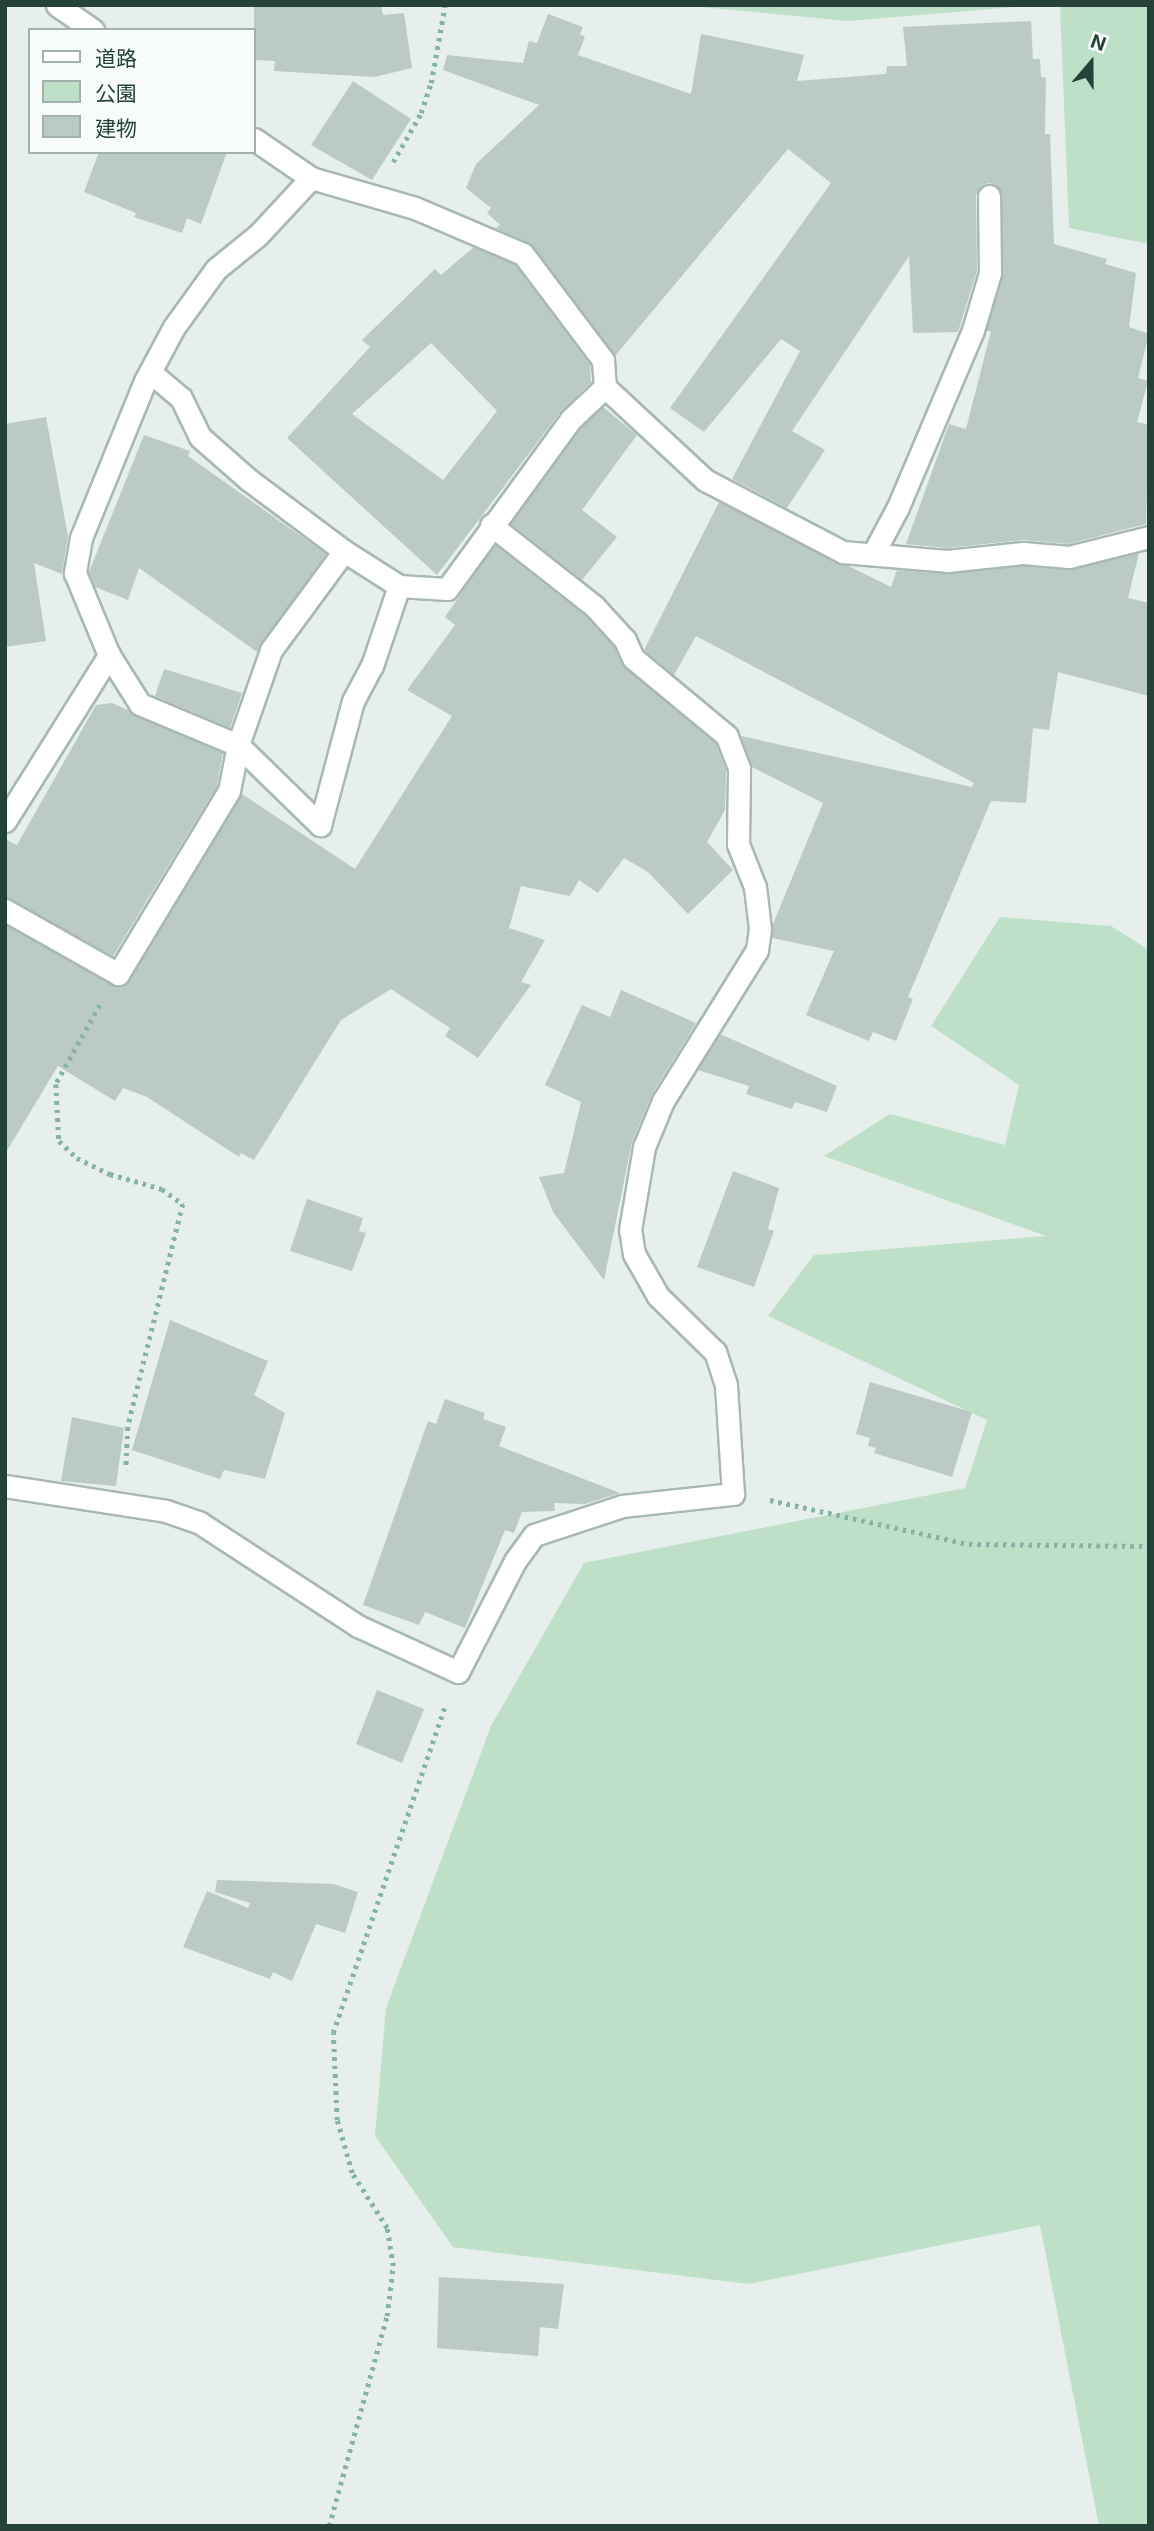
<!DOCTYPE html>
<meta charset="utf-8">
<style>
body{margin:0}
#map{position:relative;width:1154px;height:2531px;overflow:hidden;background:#e6efeb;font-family:Inter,"Noto Sans JP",sans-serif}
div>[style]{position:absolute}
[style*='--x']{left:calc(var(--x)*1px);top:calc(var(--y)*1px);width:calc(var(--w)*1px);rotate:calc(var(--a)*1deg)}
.green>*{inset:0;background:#bfe0c8}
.building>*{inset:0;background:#bbcac4}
.path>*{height:4.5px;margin-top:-2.25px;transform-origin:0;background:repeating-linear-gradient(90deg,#86b3a5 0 3.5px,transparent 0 8.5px)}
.roads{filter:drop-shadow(2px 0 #a8b8b2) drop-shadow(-2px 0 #a8b8b2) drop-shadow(0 2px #a8b8b2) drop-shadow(0 -2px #a8b8b2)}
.street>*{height:21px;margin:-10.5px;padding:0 10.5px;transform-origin:10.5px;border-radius:10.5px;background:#fff}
span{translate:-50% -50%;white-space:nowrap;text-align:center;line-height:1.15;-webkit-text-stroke:7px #f7fbf9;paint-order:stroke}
.frame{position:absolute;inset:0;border:7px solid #24423a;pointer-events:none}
.legend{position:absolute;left:28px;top:28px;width:228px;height:126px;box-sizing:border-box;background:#f7fbf9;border:2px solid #a3b1ad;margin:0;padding:9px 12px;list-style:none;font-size:21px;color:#24423a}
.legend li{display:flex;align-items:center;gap:14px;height:35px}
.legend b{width:35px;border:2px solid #a3b1ad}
.north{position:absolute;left:1056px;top:28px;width:70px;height:70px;-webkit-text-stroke:5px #f7fbf9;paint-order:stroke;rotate:20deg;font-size:19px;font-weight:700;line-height:28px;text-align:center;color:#24423a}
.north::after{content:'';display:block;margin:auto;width:24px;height:32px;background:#24423a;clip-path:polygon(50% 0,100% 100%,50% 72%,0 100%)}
</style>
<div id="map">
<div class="green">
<i style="clip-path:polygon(680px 5px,1040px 5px,848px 21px)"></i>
<i style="clip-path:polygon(1060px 5px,1149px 5px,1149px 244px,1069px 228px)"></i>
<i style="clip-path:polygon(1000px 917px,1111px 926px,1149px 950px,1149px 2526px,1099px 2526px,1040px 2225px,748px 2284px,453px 2247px,375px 2136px,386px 2008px,491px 1726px,584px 1563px,965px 1488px,987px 1420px,768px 1316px,814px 1255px,1046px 1236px,824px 1156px,890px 1114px,1005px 1145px,1019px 1085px,931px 1026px)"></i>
</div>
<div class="building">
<i style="clip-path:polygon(254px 5px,381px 5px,383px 15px,404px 13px,412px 68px,374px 77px,274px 71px,275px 61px,254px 60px)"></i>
<i style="clip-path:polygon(548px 14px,583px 27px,580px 34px,585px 37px,578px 55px,691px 94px,701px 34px,804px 55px,797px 81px,886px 74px,887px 66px,907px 66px,903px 27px,1031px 21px,1033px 59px,1040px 59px,1041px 77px,1046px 78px,1045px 134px,1050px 134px,1054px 244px,1107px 259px,1105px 264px,1136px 273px,1129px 327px,1149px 334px,1138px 378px,1148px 381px,1137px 422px,1149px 425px,1146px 524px,1068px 544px,1024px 540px,947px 548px,906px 544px,949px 424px,966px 429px,991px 331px,986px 331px,1003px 273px,1002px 195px,990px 183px,982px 185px,976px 195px,977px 271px,958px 332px,913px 333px,909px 256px,792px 431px,825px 450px,787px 508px,732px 479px,800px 351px,781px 339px,704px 432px,670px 408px,831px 183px,788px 149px,615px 356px,533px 246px,496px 228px,500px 225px,487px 213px,491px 208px,466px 188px,476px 164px,539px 105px,443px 70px,447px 55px,523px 63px,529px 41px,537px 43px)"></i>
<i style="clip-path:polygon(353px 81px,411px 119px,372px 180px,311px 145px)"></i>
<i style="clip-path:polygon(99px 152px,227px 152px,201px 224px,187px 218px,182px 233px,134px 217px,136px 213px,84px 192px)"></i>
<i style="clip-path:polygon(evenodd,474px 247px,515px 265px,590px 365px,591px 382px,561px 411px,437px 575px,287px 438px,370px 347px,362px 340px,435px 269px,441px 275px,474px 247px,431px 343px,497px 411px,443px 480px,352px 414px,431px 343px)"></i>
<i style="clip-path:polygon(603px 407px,637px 435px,582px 510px,617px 537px,582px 580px,511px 524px,581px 428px)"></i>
<i style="clip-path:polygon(46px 417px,68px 536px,62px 574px,34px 563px,46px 641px,5px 647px,5px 424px)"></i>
<i style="clip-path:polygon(144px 435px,190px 451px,188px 456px,326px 554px,257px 652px,139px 568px,128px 600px,95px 587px,89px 572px)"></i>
<i style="clip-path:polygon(719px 502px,891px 587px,897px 570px,946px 574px,1023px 566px,1068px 570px,1139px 553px,1128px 598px,1149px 603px,1149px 696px,1058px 672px,1049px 730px,1033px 728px,1026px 803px,991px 801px,908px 997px,913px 999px,896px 1041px,873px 1032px,869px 1041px,806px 1015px,834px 951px,772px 938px,773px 924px,823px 803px,752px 767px,741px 736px,972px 787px,974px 783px,696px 636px,674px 675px,644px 650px)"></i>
<i style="clip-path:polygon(495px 545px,585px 616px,614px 647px,625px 668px,716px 744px,726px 770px,725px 810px,707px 842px,733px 870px,688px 914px,648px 872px,624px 858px,598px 893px,579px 880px,570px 896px,521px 886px,509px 928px,545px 940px,521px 982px,531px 985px,478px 1058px,445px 1036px,450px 1028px,391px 989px,341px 1020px,254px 1160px,241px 1153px,239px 1157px,147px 1097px,123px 1088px,115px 1101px,58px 1066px,5px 1154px,5px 925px,112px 985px,124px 986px,242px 794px,355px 869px,452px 716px,407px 690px,455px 625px,445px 617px)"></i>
<i style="clip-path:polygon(164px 669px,242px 693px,230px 728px,155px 696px)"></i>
<i style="clip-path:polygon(112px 703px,223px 753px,217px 786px,113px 956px,5px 897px,5px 839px,17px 845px,96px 705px)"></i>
<i style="clip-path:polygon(621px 990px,696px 1023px,652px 1094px,632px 1142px,604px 1280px,553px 1212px,539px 1177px,564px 1173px,581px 1102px,545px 1085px,582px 1005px,610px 1017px)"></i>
<i style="clip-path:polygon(720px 1034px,837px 1086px,827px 1112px,795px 1102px,792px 1109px,746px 1094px,749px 1086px,698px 1070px)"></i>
<i style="clip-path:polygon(733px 1171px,779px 1188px,768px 1229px,774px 1231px,754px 1287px,697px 1267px)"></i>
<i style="clip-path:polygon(307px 1199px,363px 1218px,359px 1231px,366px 1233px,352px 1271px,290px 1251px)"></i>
<i style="clip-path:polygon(170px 1320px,268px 1361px,254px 1395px,285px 1413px,265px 1479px,224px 1470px,220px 1479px,132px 1450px)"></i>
<i style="clip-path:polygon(870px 1382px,972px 1412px,952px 1477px,874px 1453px,876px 1448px,868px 1446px,870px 1438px,856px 1434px)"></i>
<i style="clip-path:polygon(445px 1399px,485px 1413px,483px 1419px,506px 1427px,499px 1446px,620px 1493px,585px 1504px,554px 1503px,555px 1511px,522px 1512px,514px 1533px,505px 1530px,465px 1628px,425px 1612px,419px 1625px,363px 1605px,428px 1421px,436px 1424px)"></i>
<i style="clip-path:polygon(72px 1417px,124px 1428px,116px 1486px,61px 1481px)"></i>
<i style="clip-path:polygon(377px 1690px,424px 1709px,402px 1763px,356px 1744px)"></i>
<i style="clip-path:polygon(217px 1880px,333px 1884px,358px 1892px,345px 1933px,316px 1924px,292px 1981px,273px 1972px,270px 1979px,183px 1947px,207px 1891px,248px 1908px,250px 1903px,215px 1892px)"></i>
<i style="clip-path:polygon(439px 2277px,564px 2284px,558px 2329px,540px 2327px,538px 2356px,437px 2348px)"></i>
</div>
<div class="path">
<i style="--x:393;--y:162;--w:56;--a:-60.3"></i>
<i style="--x:421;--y:113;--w:32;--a:-72"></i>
<i style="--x:431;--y:83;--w:79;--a:-79.8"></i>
<i style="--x:100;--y:1005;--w:90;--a:119.1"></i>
<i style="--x:56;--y:1084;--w:57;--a:87"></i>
<i style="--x:59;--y:1141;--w:25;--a:43"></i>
<i style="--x:77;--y:1158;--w:37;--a:26"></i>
<i style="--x:110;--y:1174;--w:54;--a:16.1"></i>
<i style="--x:162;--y:1189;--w:26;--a:36"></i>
<i style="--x:183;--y:1204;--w:230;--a:103.9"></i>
<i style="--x:128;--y:1427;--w:43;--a:92.7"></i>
<i style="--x:770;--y:1500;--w:204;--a:12.5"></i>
<i style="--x:969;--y:1544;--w:180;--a:0.6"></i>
<i style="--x:329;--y:2526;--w:218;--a:-74.6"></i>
<i style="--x:387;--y:2316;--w:50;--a:-83.2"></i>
<i style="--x:393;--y:2266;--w:38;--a:-99"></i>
<i style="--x:387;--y:2228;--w:65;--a:-122.5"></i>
<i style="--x:352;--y:2173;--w:55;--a:-105.8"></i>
<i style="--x:337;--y:2120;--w:87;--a:-92.6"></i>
<i style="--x:333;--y:2033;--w:346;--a:-71.1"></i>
</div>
<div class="roads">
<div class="street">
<i style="--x:57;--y:5;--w:44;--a:34.8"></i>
<i style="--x:254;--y:139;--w:69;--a:34.4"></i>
<i style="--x:311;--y:178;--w:108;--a:16.1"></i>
<i style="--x:415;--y:208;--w:117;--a:23.1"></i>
<i style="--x:523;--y:254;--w:133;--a:53"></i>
<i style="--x:603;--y:360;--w:27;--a:86"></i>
<i style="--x:605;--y:387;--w:137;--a:42.9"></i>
<i style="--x:705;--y:480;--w:156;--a:27.6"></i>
<i style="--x:843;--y:552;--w:104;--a:4.9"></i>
<i style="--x:947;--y:561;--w:76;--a:-6"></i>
<i style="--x:1023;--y:553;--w:46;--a:5"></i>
<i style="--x:1069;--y:557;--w:82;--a:-14"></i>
<i style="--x:311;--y:178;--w:78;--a:132.9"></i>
<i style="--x:258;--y:235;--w:54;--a:141"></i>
<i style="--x:216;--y:269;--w:72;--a:125.9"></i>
<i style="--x:174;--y:327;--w:61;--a:118.2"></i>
<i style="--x:145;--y:381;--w:170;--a:112.2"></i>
<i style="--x:81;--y:538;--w:36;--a:100"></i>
<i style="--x:75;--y:573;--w:89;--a:67.5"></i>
<i style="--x:109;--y:655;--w:58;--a:57.7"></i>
<i style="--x:140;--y:704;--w:106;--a:22.7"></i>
<i style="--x:238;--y:745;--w:115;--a:44.3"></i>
<i style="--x:320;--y:825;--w:128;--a:-75.1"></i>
<i style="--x:353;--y:701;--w:40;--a:-62"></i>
<i style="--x:372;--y:666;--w:84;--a:-71.4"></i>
<i style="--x:150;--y:372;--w:40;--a:40"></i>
<i style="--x:181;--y:398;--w:43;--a:64"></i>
<i style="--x:200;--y:437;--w:65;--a:41.3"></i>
<i style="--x:249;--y:480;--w:119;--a:36.8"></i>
<i style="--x:873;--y:554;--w:53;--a:-62"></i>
<i style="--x:898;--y:507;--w:192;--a:-67"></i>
<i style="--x:973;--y:330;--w:59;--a:-73.4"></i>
<i style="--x:990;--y:273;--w:77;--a:-90.7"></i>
<i style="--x:5;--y:821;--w:196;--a:-57.9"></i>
<i style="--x:5;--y:910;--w:130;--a:29.5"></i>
<i style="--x:118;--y:974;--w:214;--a:-58.8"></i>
<i style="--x:229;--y:791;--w:47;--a:-78.9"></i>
<i style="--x:238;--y:745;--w:101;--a:-70.8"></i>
<i style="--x:271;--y:650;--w:123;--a:-53.6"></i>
<i style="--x:344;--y:551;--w:65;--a:32.5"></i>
<i style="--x:399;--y:586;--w:48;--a:3.6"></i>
<i style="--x:447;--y:589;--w:210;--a:-53.9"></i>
<i style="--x:571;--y:419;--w:47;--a:-43.3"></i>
<i style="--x:5;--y:1486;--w:163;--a:8.8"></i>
<i style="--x:166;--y:1511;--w:36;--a:19"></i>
<i style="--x:200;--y:1523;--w:189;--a:33.1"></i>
<i style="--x:358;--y:1626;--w:110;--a:24.7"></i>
<i style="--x:458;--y:1672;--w:125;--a:-62.8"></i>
<i style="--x:515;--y:1561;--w:32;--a:-54"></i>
<i style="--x:534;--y:1535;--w:93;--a:-18.2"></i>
<i style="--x:622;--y:1506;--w:112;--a:-6.2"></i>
<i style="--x:733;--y:1494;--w:109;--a:-93.7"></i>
<i style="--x:726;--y:1385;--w:35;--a:-108"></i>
<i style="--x:715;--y:1352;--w:80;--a:-135.5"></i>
<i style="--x:658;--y:1296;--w:48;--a:-119.7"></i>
<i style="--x:634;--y:1254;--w:24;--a:-99"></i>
<i style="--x:630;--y:1230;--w:84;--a:-80.4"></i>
<i style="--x:644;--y:1147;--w:50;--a:-67.6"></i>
<i style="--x:663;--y:1101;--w:178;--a:-58.1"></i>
<i style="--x:757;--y:950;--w:21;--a:-82"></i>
<i style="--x:760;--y:929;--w:42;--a:-96.8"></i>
<i style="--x:755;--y:887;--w:46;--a:-111.6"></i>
<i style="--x:738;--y:844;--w:76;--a:-89.2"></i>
<i style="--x:739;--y:768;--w:34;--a:-111"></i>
<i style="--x:727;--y:736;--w:122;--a:-140.3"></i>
<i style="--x:633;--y:658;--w:20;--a:-114"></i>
<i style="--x:625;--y:640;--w:46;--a:-132.4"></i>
<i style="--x:594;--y:606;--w:131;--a:-141.8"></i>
</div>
</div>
<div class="frame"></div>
<ul class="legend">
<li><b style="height:9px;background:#fff"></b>道路</li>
<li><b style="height:19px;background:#bfe0c8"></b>公園</li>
<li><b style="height:19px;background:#bbcac4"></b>建物</li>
</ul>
<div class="north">N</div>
</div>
